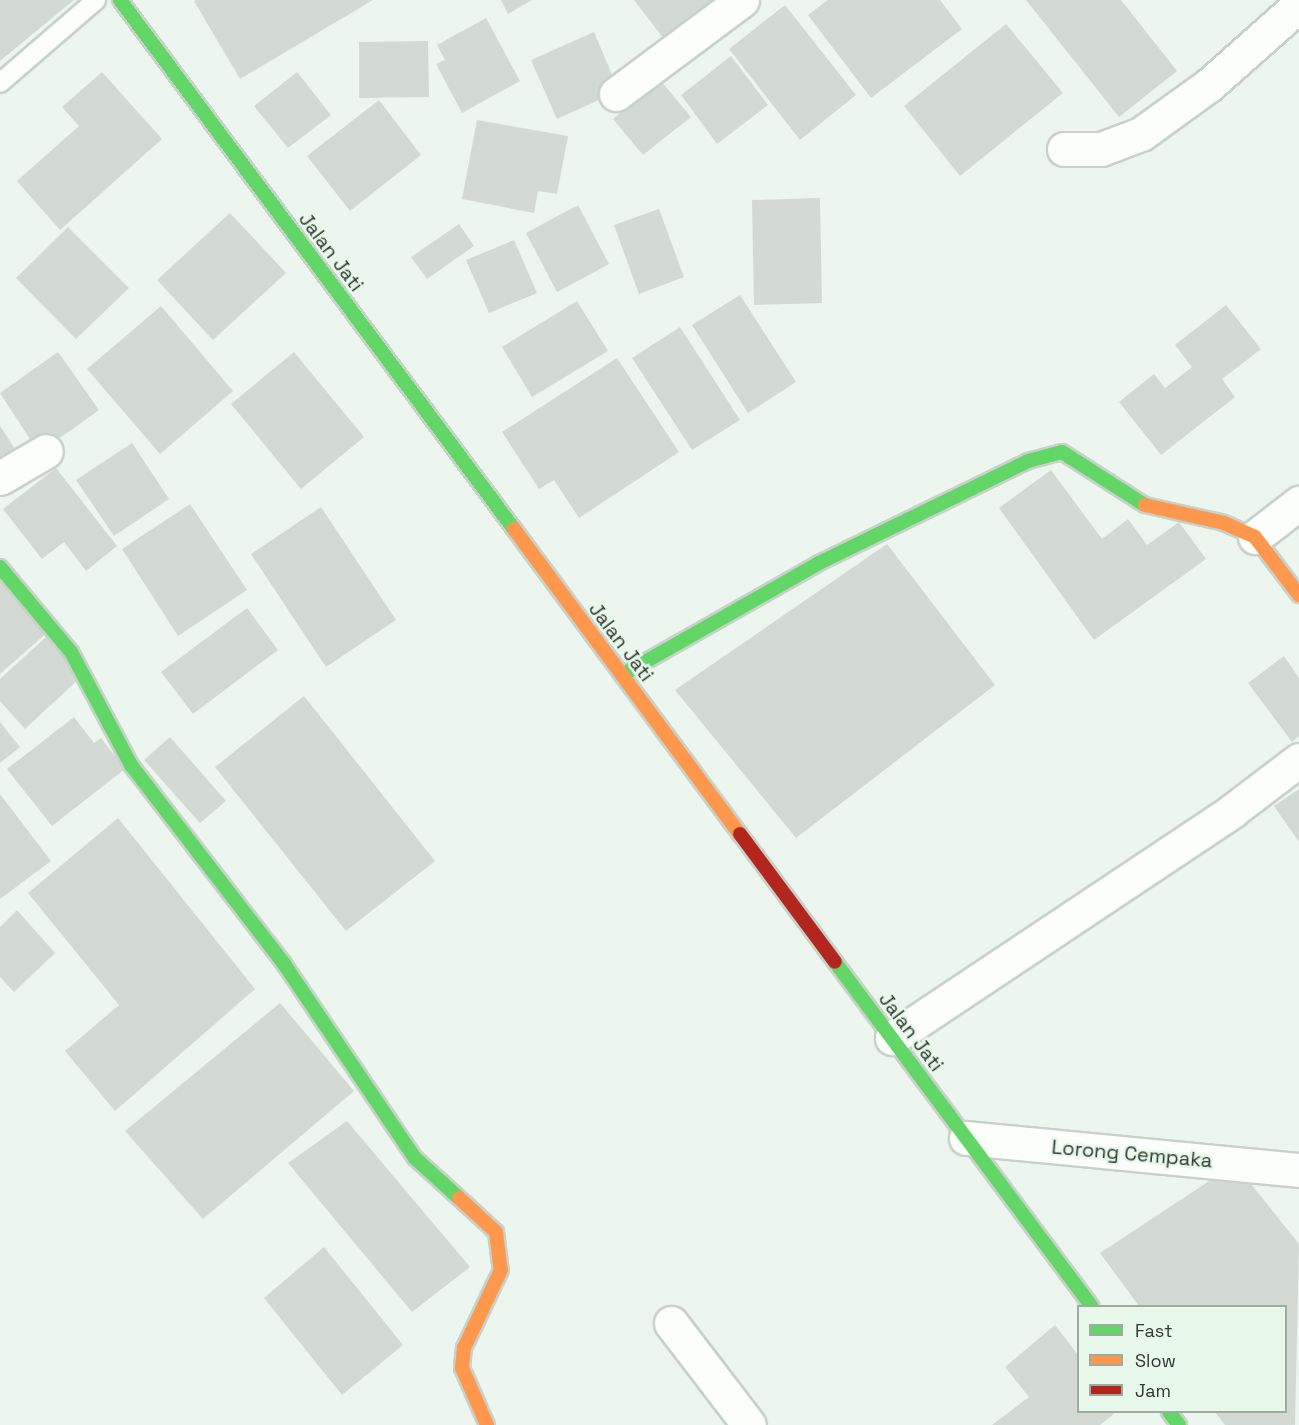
<!DOCTYPE html>
<style>
body{margin:0}
#map{position:relative;width:1299px;height:1425px;overflow:hidden;background:#ecf5ee;font-family:"Space Grotesk",sans-serif}
div>[style]{position:absolute}
[style*='--x']{left:calc(var(--x)*1px);top:calc(var(--y)*1px);width:calc(var(--w)*1px);rotate:calc(var(--a)*1deg)}
.building>*{inset:0;background:#d3dad4}
.roads{filter:drop-shadow(2px 0 #c9d1cb) drop-shadow(-2px 0 #c9d1cb) drop-shadow(0 2px #c9d1cb) drop-shadow(0 -2px #c9d1cb)}
.lane>*{height:18px;margin:-9px;padding:0 9px;transform-origin:9px;border-radius:9px;background:#fcfefc}
.street>*{height:33px;margin:-16.5px;padding:0 16.5px;transform-origin:16.5px;border-radius:16.5px;background:#fcfefc}
.fast>*{height:14px;margin:-7px;padding:0 7px;transform-origin:7px;border-radius:7px;background:#63d668}
.slow>*{height:14px;margin:-7px;padding:0 7px;transform-origin:7px;border-radius:7px;background:#ff974d}
.jam>*{height:14px;margin:-7px;padding:0 7px;transform-origin:7px;border-radius:7px;background:#b3261e}
span{translate:-50% -50%;white-space:nowrap;text-align:center;line-height:1.15;-webkit-text-stroke:5px #e8f9eb;paint-order:stroke}
.street-label{font-size:20px;color:#303631}
.legend{position:absolute;left:1077px;top:1305px;width:210px;height:108px;box-sizing:border-box;background:#e8f9eb;border:2px solid #9eaba1;margin:0;padding:8px 10px;list-style:none;font-size:18px;color:#303631}
.legend li{display:flex;align-items:center;gap:12px;height:30px}
.legend b{width:30px;border:2px solid #9eaba1}
</style>
<div id="map">
<div class="building">
<i style="clip-path:polygon(0 0,74px 0,0 61px)"></i>
<i style="clip-path:polygon(373px 0,240px 79px,194px 1px,196px 0)"></i>
<i style="clip-path:polygon(501px 0,532px 0,508px 14px)"></i>
<i style="clip-path:polygon(634px 0,731px 0,670px 47px)"></i>
<i style="clip-path:polygon(828px 0,940px 0,962px 29px,871px 98px,808px 15px)"></i>
<i style="clip-path:polygon(1026px 0,1121px 0,1177px 71px,1119px 117px)"></i>
<i style="clip-path:polygon(785px 5px,856px 95px,800px 140px,729px 49px)"></i>
<i style="clip-path:polygon(486px 18px,520px 81px,462px 113px,436px 64px,445px 60px,437px 45px)"></i>
<i style="clip-path:polygon(1006px 24px,1063px 93px,960px 176px,904px 106px)"></i>
<i style="clip-path:polygon(594px 32px,619px 91px,557px 119px,531px 60px)"></i>
<i style="clip-path:polygon(428px 41px,429px 97px,359px 98px,359px 42px)"></i>
<i style="clip-path:polygon(731px 56px,768px 105px,717px 144px,681px 95px)"></i>
<i style="clip-path:polygon(102px 72px,162px 139px,60px 230px,17px 181px,79px 126px,62px 107px)"></i>
<i style="clip-path:polygon(297px 72px,331px 115px,288px 148px,254px 106px)"></i>
<i style="clip-path:polygon(661px 81px,691px 117px,643px 155px,613px 119px)"></i>
<i style="clip-path:polygon(379px 100px,421px 155px,350px 211px,307px 156px)"></i>
<i style="clip-path:polygon(477px 120px,568px 136px,557px 194px,538px 191px,534px 213px,462px 199px)"></i>
<i style="clip-path:polygon(820px 198px,822px 303px,754px 305px,752px 200px)"></i>
<i style="clip-path:polygon(578px 205px,609px 264px,557px 292px,526px 233px)"></i>
<i style="clip-path:polygon(659px 209px,684px 277px,639px 294px,614px 225px)"></i>
<i style="clip-path:polygon(230px 213px,286px 273px,213px 340px,157px 280px)"></i>
<i style="clip-path:polygon(459px 224px,474px 246px,427px 279px,411px 257px)"></i>
<i style="clip-path:polygon(68px 227px,129px 288px,76px 339px,16px 278px)"></i>
<i style="clip-path:polygon(514px 240px,537px 293px,489px 313px,466px 260px)"></i>
<i style="clip-path:polygon(740px 295px,796px 382px,748px 413px,692px 325px)"></i>
<i style="clip-path:polygon(577px 301px,608px 351px,532px 397px,502px 347px)"></i>
<i style="clip-path:polygon(1226px 305px,1261px 349px,1222px 379px,1235px 397px,1161px 455px,1119px 402px,1154px 374px,1165px 388px,1192px 367px,1175px 345px)"></i>
<i style="clip-path:polygon(161px 306px,233px 391px,160px 454px,87px 369px)"></i>
<i style="clip-path:polygon(680px 327px,740px 420px,692px 450px,632px 358px)"></i>
<i style="clip-path:polygon(58px 352px,99px 410px,39px 453px,0 393px)"></i>
<i style="clip-path:polygon(294px 352px,364px 437px,301px 489px,231px 404px)"></i>
<i style="clip-path:polygon(617px 358px,679px 452px,579px 518px,554px 480px,539px 489px,502px 432px)"></i>
<i style="clip-path:polygon(0 426px,21px 458px,0 472px)"></i>
<i style="clip-path:polygon(132px 443px,169px 499px,114px 536px,76px 480px)"></i>
<i style="clip-path:polygon(56px 468px,117px 546px,86px 571px,64px 542px,42px 559px,3px 509px)"></i>
<i style="clip-path:polygon(1051px 470px,1102px 539px,1128px 519px,1147px 545px,1179px 522px,1206px 559px,1094px 640px,999px 508px)"></i>
<i style="clip-path:polygon(190px 504px,247px 590px,178px 636px,122px 549px)"></i>
<i style="clip-path:polygon(321px 507px,396px 620px,326px 667px,251px 554px)"></i>
<i style="clip-path:polygon(887px 544px,995px 685px,796px 838px,675px 690px)"></i>
<i style="clip-path:polygon(0 574px,50px 630px,0 674px)"></i>
<i style="clip-path:polygon(247px 608px,278px 650px,193px 714px,161px 672px)"></i>
<i style="clip-path:polygon(46px 637px,81px 677px,25px 729px,0 701px,0 679px)"></i>
<i style="clip-path:polygon(1284px 656px,1299px 678px,1299px 736px,1292px 742px,1248px 683px)"></i>
<i style="clip-path:polygon(304px 696px,435px 861px,346px 931px,215px 767px)"></i>
<i style="clip-path:polygon(74px 717px,94px 743px,101px 738px,125px 769px,52px 826px,7px 769px)"></i>
<i style="clip-path:polygon(0 722px,20px 747px,0 763px)"></i>
<i style="clip-path:polygon(170px 737px,226px 801px,200px 823px,144px 760px)"></i>
<i style="clip-path:polygon(1299px 789px,1299px 842px,1274px 806px)"></i>
<i style="clip-path:polygon(0 794px,51px 861px,0 899px)"></i>
<i style="clip-path:polygon(118px 818px,255px 989px,115px 1111px,65px 1051px,119px 1005px,28px 893px)"></i>
<i style="clip-path:polygon(17px 910px,55px 953px,14px 992px,0 977px,0 927px)"></i>
<i style="clip-path:polygon(280px 1003px,354px 1091px,203px 1219px,125px 1131px)"></i>
<i style="clip-path:polygon(347px 1121px,470px 1267px,412px 1312px,288px 1163px)"></i>
<i style="clip-path:polygon(1235px 1164px,1299px 1244px,1295px 1425px,1225px 1425px,1215px 1412px,1286px 1412px,1286px 1306px,1139px 1306px,1100px 1253px)"></i>
<i style="clip-path:polygon(324px 1247px,403px 1345px,342px 1395px,264px 1298px)"></i>
<i style="clip-path:polygon(1055px 1325px,1078px 1355px,1078px 1412px,1116px 1412px,1100px 1425px,992px 1425px,1029px 1397px,1005px 1367px)"></i>
</div>
<div class="roads">
<div class="lane">
<i style="--x:0;--y:83;--w:127;--a:-40.8"></i>
</div>
<div class="street">
<i style="--x:616;--y:94;--w:157;--a:-36.7"></i>
<i style="--x:1064;--y:149;--w:37;--a:0"></i>
<i style="--x:1101;--y:149;--w:43;--a:-20.6"></i>
<i style="--x:1141;--y:134;--w:84;--a:-35.8"></i>
<i style="--x:1209;--y:85;--w:120;--a:-41.6"></i>
<i style="--x:0;--y:478;--w:53;--a:-30.4"></i>
<i style="--x:1255;--y:537;--w:56;--a:-37.7"></i>
<i style="--x:892;--y:1038;--w:409;--a:-33.7"></i>
<i style="--x:1232;--y:811;--w:84;--a:-37.3"></i>
<i style="--x:966;--y:1138;--w:335;--a:5.5"></i>
<i style="--x:671;--y:1323;--w:128;--a:52.6"></i>
</div>
<div class="fast">
<i style="--x:120;--y:0;--w:660;--a:53.32"></i>
<i style="--x:0;--y:567;--w:111;--a:50.1"></i>
<i style="--x:71;--y:652;--w:128;--a:62"></i>
<i style="--x:131;--y:765;--w:251;--a:52.4"></i>
<i style="--x:284;--y:964;--w:234;--a:56"></i>
<i style="--x:415;--y:1158;--w:59;--a:42.3"></i>
<i style="--x:622;--y:675;--w:224;--a:-29.6"></i>
<i style="--x:817;--y:564;--w:235;--a:-26"></i>
<i style="--x:1028;--y:461;--w:35;--a:-15"></i>
<i style="--x:1062;--y:452;--w:98;--a:32.6"></i>
<i style="--x:835;--y:962;--w:429;--a:53.3"></i>
<i style="--x:1169;--y:1412;--w:16;--a:52"></i>
</div>
<div class="slow">
<i style="--x:1145;--y:505;--w:81;--a:12.8"></i>
<i style="--x:1224;--y:523;--w:34;--a:24"></i>
<i style="--x:1255;--y:537;--w:73;--a:52.8"></i>
<i style="--x:514;--y:529;--w:380;--a:53.5"></i>
<i style="--x:459;--y:1198;--w:50;--a:42.6"></i>
<i style="--x:496;--y:1232;--w:38;--a:83"></i>
<i style="--x:501;--y:1270;--w:86;--a:115.4"></i>
<i style="--x:464;--y:1348;--w:20;--a:96"></i>
<i style="--x:462;--y:1368;--w:62;--a:66.3"></i>
</div>
<div class="jam">
<i style="--x:740;--y:834;--w:159;--a:53.4"></i>
</div>
</div>
<div class="street-label">
<span style="left:331px;top:252px;rotate:53deg">Jalan Jati</span>
<span style="left:621px;top:642px;rotate:53deg">Jalan Jati</span>
<span style="left:911px;top:1032px;rotate:53deg">Jalan Jati</span>
<span style="left:1132px;top:1154px;rotate:5deg">Lorong Cempaka</span>
</div>
<ul class="legend">
<li><b style="height:8px;background:#63d668"></b>Fast</li>
<li><b style="height:8px;background:#ff974d"></b>Slow</li>
<li><b style="height:8px;background:#b3261e"></b>Jam</li>
</ul>
</div>
